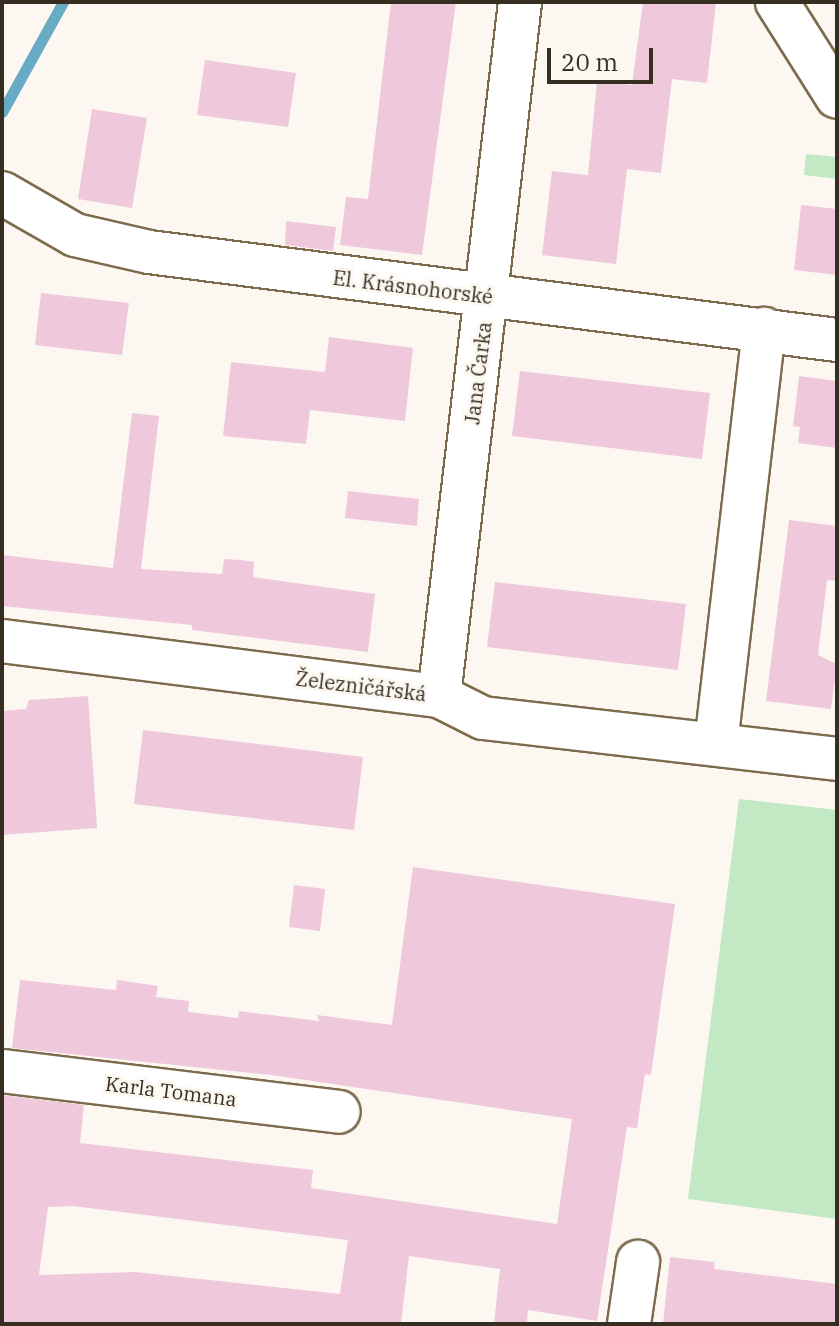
<!DOCTYPE html>
<meta charset="utf-8">
<style>
body{margin:0}
#map{position:relative;width:839px;height:1326px;overflow:hidden;background:#fcf8f1;font-family:"IBM Plex Serif",serif}
div>[style]{position:absolute}
[style*='--x']{left:calc(var(--x)*1px);top:calc(var(--y)*1px);width:calc(var(--w)*1px);rotate:calc(var(--a)*1deg)}
.green>*{inset:0;background:#c2e9c3}
.stream>*{height:11px;margin:-5.5px;padding:0 5.5px;transform-origin:5.5px;border-radius:5.5px;background:#68abc4}
.building>*{inset:0;background:#efc9db}
.roads{filter:drop-shadow(2px 0 #7d6b4e) drop-shadow(-2px 0 #7d6b4e) drop-shadow(0 2px #7d6b4e) drop-shadow(0 -2px #7d6b4e)}
.minor>*{height:42px;margin:-21px;padding:0 21px;transform-origin:21px;border-radius:21px;background:#fff}
span{translate:-50% -50%;white-space:nowrap;text-align:center;line-height:1.15;-webkit-text-stroke:6px #fcf8f1;paint-order:stroke}
.street-label{font-size:20px;color:#372e22}
.frame{position:absolute;inset:0;border:4px solid #372e22;pointer-events:none}
.scale{position:absolute;left:547px;top:48px;width:106px;height:36px;box-sizing:border-box;border:4px solid #372e22;border-top:0;padding-left:10px;font-size:24px;line-height:28px;white-space:nowrap;color:#372e22;-webkit-text-stroke:6px #fcf8f1;paint-order:stroke}
</style>
<div id="map">
<div class="green">
<i style="clip-path:polygon(806px 154px,837px 157px,837px 179px,804px 175px)"></i>
<i style="clip-path:polygon(739px 799px,837px 810px,837px 1219px,688px 1199px)"></i>
</div>
<div class="stream">
<i style="--x:2;--y:112;--w:126;--a:-61"></i>
</div>
<div class="building">
<i style="clip-path:polygon(391px 2px,456px 2px,422px 255px,340px 245px,346px 197px,368px 199px)"></i>
<i style="clip-path:polygon(643px 2px,716px 2px,707px 83px,672px 79px,661px 173px,627px 169px,616px 264px,542px 255px,552px 171px,588px 175px,597px 81px,632px 85px)"></i>
<i style="clip-path:polygon(205px 60px,296px 73px,288px 127px,197px 115px)"></i>
<i style="clip-path:polygon(92px 109px,147px 118px,132px 208px,78px 199px)"></i>
<i style="clip-path:polygon(801px 205px,837px 209px,837px 275px,794px 270px)"></i>
<i style="clip-path:polygon(286px 221px,336px 227px,333px 251px,285px 245px)"></i>
<i style="clip-path:polygon(41px 293px,129px 303px,122px 355px,35px 345px)"></i>
<i style="clip-path:polygon(329px 337px,413px 348px,405px 421px,310px 410px,306px 444px,223px 436px,231px 362px,325px 372px)"></i>
<i style="clip-path:polygon(520px 371px,710px 393px,702px 459px,512px 436px)"></i>
<i style="clip-path:polygon(799px 376px,837px 381px,837px 448px,798px 443px,800px 427px,793px 426px)"></i>
<i style="clip-path:polygon(132px 413px,159px 416px,141px 569px,222px 574px,224px 559px,241px 560px,254px 562px,253px 577px,375px 594px,368px 652px,192px 630px,192px 625px,2px 606px,2px 555px,113px 568px)"></i>
<i style="clip-path:polygon(348px 491px,419px 499px,417px 526px,345px 518px)"></i>
<i style="clip-path:polygon(789px 520px,837px 526px,837px 581px,827px 580px,818px 655px,837px 664px,831px 709px,766px 701px)"></i>
<i style="clip-path:polygon(495px 582px,686px 604px,678px 670px,487px 647px)"></i>
<i style="clip-path:polygon(88px 696px,97px 828px,2px 835px,2px 711px,26px 709px,29px 700px)"></i>
<i style="clip-path:polygon(143px 730px,363px 757px,354px 830px,134px 804px)"></i>
<i style="clip-path:polygon(evenodd,413px 867px,675px 904px,651px 1075px,645px 1074px,637px 1128px,627px 1127px,597px 1321px,528px 1310px,527px 1324px,494px 1324px,500px 1269px,409px 1256px,401px 1324px,2px 1324px,2px 1095px,84px 1105px,80px 1143px,313px 1170px,311px 1188px,557px 1224px,572px 1119px,271px 1075px,12px 1048px,20px 980px,116px 990px,117px 980px,158px 986px,156px 997px,189px 1001px,188px 1012px,238px 1018px,239px 1011px,319px 1021px,317px 1015px,392px 1025px,413px 867px,73px 1206px,348px 1240px,340px 1294px,135px 1272px,39px 1275px,48px 1207px,73px 1206px)"></i>
<i style="clip-path:polygon(294px 885px,325px 889px,320px 931px,289px 927px)"></i>
<i style="clip-path:polygon(670px 1257px,715px 1262px,714px 1269px,837px 1284px,837px 1324px,663px 1324px)"></i>
</div>
<div class="roads">
<div class="minor">
<i style="--x:777;--y:2;--w:112;--a:57.7"></i>
<i style="--x:2;--y:193;--w:84;--a:29.9"></i>
<i style="--x:75;--y:235;--w:76;--a:12.9"></i>
<i style="--x:149;--y:252;--w:694;--a:7.29"></i>
<i style="--x:2;--y:641;--w:440;--a:7.2"></i>
<i style="--x:439;--y:696;--w:49;--a:26.6"></i>
<i style="--x:483;--y:718;--w:356;--a:6.6"></i>
<i style="--x:439;--y:696;--w:699;--a:-83.34"></i>
<i style="--x:716;--y:744;--w:418;--a:-83.4"></i>
<i style="--x:2;--y:1071;--w:339;--a:6.9"></i>
<i style="--x:629;--y:1324;--w:63;--a:-81.7"></i>
</div>
</div>
<div class="street-label">
<span style="left:413px;top:287px;rotate:7deg">El. Krásnohorské</span>
<span style="left:478px;top:373px;rotate:-83deg">Jana Čarka</span>
<span style="left:361px;top:686px;rotate:7deg">Železničářská</span>
<span style="left:171px;top:1091px;rotate:7deg">Karla Tomana</span>
</div>
<div class="frame"></div>
<div class="scale">20 m</div>
</div>
